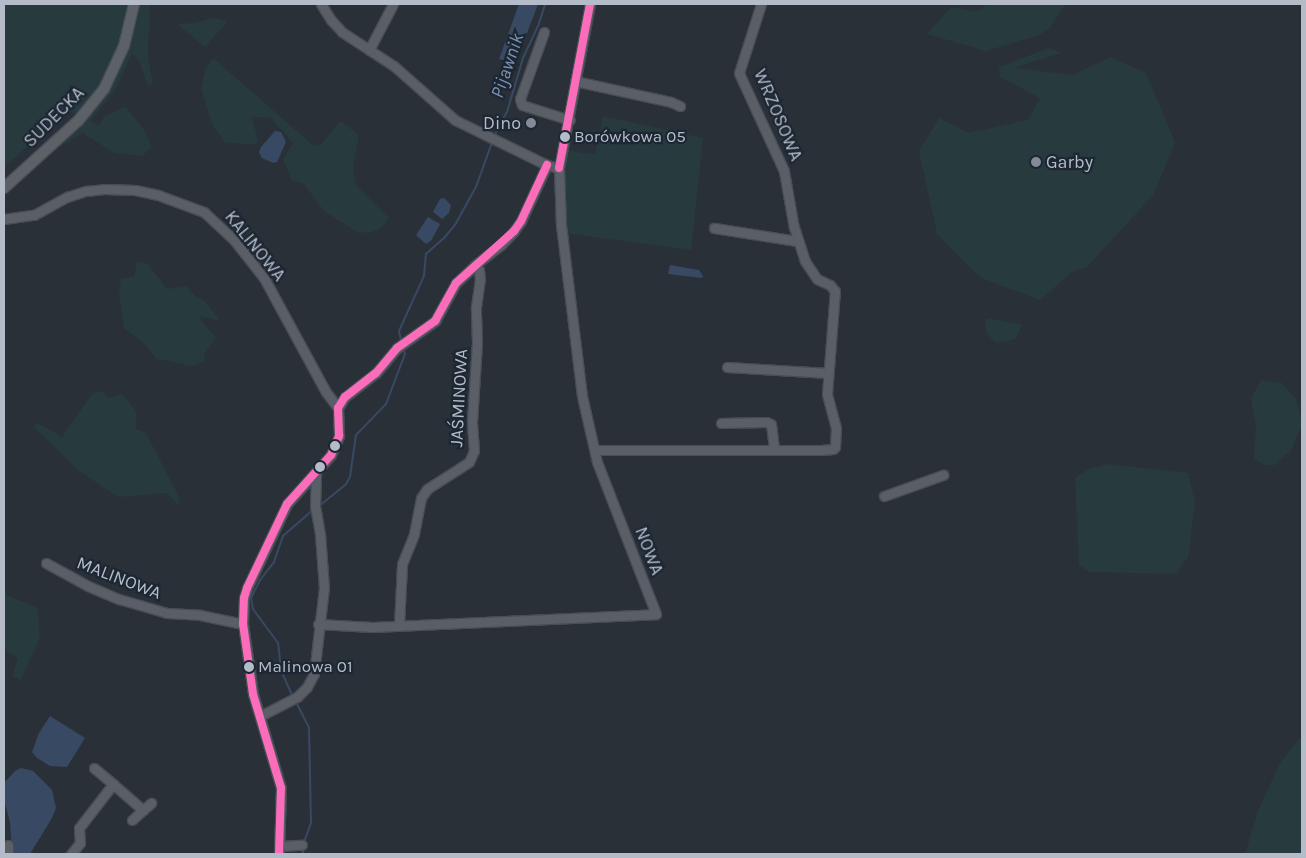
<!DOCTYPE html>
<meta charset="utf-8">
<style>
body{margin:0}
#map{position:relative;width:1306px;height:858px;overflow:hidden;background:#2a3038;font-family:Karla,sans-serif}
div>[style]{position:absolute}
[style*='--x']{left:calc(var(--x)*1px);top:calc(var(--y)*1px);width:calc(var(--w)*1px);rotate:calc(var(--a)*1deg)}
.green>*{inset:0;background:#273a3e}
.water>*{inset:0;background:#384963}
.stream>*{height:2px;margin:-1px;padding:0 1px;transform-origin:1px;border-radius:1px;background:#384963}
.roads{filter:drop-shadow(1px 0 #484c53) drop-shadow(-1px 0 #484c53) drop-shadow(0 1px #484c53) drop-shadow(0 -1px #484c53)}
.minor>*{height:9px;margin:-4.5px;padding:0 4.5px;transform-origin:4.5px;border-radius:4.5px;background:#5a5e66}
.major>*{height:10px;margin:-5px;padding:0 5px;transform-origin:5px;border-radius:5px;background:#5c6168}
.bus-1>*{height:8px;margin:-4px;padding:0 4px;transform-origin:4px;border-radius:4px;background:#fb6dba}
.dots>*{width:14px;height:14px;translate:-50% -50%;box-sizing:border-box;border:2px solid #1d2633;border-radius:50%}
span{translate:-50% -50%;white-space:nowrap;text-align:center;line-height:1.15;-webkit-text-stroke:4.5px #1d2633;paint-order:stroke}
.bus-label{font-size:17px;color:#b4bcc9}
.left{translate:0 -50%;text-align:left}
.street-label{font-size:18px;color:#b4bcc9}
.poi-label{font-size:18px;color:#b4bcc9}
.right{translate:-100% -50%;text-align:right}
.water-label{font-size:19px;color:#7c92b1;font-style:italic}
.frame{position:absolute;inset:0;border:5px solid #b4bcc9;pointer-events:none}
</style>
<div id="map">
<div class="green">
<i style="clip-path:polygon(4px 4px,129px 4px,113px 70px,78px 116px,67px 109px,4px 168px)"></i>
<i style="clip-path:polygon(139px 4px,150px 4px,148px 56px,153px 84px,148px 86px,139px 60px,132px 54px,115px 90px,91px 120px,98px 126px,105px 116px,126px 107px,144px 130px,152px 147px,142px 156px,114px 153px,83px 133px,49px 153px,88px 116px,110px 89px,134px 30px)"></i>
<i style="clip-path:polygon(987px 4px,1065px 4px,1050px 28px,1039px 35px,986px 51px,927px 34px,951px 7px,976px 12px)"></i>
<i style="clip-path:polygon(214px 18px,228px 21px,205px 47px,177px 24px,195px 23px)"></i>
<i style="clip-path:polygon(1049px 48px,1061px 53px,1013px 68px,1073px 75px,1110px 57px,1146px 73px,1175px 142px,1154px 194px,1087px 267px,1073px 271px,1040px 300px,981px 278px,937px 234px,919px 151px,939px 118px,969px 133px,1028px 120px,1040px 98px,1000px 77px,999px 67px)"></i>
<i style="clip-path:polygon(213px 58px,314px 146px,320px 146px,340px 121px,359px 135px,353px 168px,356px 185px,389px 218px,382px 227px,370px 233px,357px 232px,324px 211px,303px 183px,292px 181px,283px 159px,293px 143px,271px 118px,252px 117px,258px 142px,251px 145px,225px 142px,213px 126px,201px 89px,206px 68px)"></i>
<i style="clip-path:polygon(603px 116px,703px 138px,691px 250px,565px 233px,562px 169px,566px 150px,595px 155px)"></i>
<i style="clip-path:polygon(137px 261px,148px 264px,167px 289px,186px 286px,195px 296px,206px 302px,220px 321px,200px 316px,202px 322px,216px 337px,204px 355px,205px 361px,193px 366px,157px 359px,143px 342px,124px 328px,119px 294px,121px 279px,134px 277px)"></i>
<i style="clip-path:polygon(987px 318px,1022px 325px,1015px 339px,996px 343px,987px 334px,985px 325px)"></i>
<i style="clip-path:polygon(1261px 380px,1282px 383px,1296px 399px,1302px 424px,1292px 449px,1275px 465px,1264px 465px,1254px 458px,1256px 426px,1251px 398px)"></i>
<i style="clip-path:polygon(101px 391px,109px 398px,122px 394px,136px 411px,136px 429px,146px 433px,180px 499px,178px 505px,167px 493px,118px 497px,78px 470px,33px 426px,38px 423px,62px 437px,92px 394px)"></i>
<i style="clip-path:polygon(1107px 464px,1188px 473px,1195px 502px,1188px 557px,1176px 574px,1090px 572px,1079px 565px,1075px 478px,1089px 469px)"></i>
<i style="clip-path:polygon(4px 594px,37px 608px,40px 637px,21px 680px,12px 676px,18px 658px,4px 650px)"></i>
<i style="clip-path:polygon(1302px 736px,1302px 854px,1245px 854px,1258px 811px,1280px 763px)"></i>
</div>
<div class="water">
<i style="clip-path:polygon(519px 4px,538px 4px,515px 65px,499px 59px)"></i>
<i style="clip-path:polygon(275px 131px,281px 132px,286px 142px,277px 162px,273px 163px,262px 158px,259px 152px,261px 147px)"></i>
<i style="clip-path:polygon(444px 198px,451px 205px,449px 213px,442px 219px,433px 212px,440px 199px)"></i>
<i style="clip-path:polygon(428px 217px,440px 224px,431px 241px,426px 244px,416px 235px)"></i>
<i style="clip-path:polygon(670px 265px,699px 270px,703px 276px,702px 278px,668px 274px)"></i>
<i style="clip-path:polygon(50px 716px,85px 738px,67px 767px,50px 766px,37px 758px,32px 752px,39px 733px)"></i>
<i style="clip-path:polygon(21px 768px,33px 771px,52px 790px,56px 808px,52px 818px,30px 854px,12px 854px,10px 822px,4px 800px,4px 783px,15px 771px)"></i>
</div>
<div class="stream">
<i style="--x:494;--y:136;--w:27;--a:-62"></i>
<i style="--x:507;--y:112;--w:56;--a:-73.5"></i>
<i style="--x:523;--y:58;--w:38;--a:-65"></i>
<i style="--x:539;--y:23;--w:20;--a:-72"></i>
<i style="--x:401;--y:340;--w:9;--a:-103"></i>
<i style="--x:399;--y:331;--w:60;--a:-65.6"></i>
<i style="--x:424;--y:276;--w:22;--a:-85"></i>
<i style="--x:426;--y:254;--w:24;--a:-42"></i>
<i style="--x:444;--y:238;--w:17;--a:-50"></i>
<i style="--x:455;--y:225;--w:43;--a:-61.1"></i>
<i style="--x:476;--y:187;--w:45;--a:-70.3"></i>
<i style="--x:318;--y:507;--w:36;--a:-39"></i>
<i style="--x:346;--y:484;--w:8;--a:-60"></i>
<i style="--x:350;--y:477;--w:42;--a:-81.9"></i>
<i style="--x:356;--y:435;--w:43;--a:-45.9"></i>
<i style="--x:386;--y:404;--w:53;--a:-69.2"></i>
<i style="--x:405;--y:354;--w:6;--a:-108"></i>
<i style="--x:292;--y:695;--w:27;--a:-114"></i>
<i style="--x:281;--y:670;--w:27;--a:-96"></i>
<i style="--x:278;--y:643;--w:42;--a:-126.3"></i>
<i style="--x:253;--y:609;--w:11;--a:-100"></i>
<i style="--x:251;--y:598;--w:20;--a:-63"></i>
<i style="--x:260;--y:580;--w:23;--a:-52"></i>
<i style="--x:274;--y:562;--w:28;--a:-71"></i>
<i style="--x:283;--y:536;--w:38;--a:-41"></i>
<i style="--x:296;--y:702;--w:29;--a:63"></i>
<i style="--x:309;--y:728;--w:95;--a:88.8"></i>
<i style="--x:311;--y:823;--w:20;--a:110"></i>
<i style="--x:303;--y:854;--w:7;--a:-90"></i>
</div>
<div class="roads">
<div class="minor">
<i style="--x:321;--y:4;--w:19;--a:58"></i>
<i style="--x:331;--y:20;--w:16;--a:47"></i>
<i style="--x:342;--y:32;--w:62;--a:33.2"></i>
<i style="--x:394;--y:66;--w:81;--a:41.5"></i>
<i style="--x:455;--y:120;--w:102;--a:26.1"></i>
<i style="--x:547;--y:165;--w:12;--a:14"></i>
<i style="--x:544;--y:32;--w:71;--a:109.7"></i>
<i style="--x:520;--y:99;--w:6;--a:72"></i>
<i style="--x:522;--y:105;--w:50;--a:17.4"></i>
<i style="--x:369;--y:50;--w:52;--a:-62.4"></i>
<i style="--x:575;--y:81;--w:98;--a:12.3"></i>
<i style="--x:671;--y:102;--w:10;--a:24"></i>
<i style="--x:4;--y:219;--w:30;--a:-8"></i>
<i style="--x:34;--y:215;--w:38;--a:-29"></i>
<i style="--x:67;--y:197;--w:20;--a:-18"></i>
<i style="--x:86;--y:191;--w:18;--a:-6"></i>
<i style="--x:104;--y:189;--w:31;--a:2"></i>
<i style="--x:135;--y:190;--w:24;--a:12"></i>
<i style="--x:158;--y:195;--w:49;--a:20.3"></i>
<i style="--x:204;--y:212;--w:41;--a:43"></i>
<i style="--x:234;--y:240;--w:48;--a:51.7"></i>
<i style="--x:264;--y:278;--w:130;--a:61.5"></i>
<i style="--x:326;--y:392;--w:20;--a:53"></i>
<i style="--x:714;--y:228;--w:84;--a:8.9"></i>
<i style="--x:727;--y:367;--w:101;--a:3.4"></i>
<i style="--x:721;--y:423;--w:45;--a:-1.3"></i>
<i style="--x:766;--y:422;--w:5;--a:22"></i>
<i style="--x:771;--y:424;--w:26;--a:83"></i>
<i style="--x:595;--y:450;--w:226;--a:0"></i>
<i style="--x:821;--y:450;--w:12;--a:-5"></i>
<i style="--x:833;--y:449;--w:3;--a:-45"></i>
<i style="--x:835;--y:447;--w:19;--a:-87"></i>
<i style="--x:836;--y:428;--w:35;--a:-105"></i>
<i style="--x:827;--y:394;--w:103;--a:-85.6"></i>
<i style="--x:835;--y:291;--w:8;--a:-130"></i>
<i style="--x:830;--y:285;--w:14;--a:-155"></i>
<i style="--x:817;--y:279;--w:22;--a:-124"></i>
<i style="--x:805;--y:261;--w:35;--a:-108"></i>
<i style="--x:794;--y:228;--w:58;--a:-100"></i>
<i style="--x:784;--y:171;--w:108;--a:-114.7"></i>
<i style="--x:739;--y:73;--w:72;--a:-72.3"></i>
<i style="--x:884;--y:496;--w:63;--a:-19.6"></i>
<i style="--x:46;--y:563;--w:48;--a:28.7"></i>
<i style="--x:88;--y:586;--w:34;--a:23"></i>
<i style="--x:119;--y:599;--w:50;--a:16.3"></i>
<i style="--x:167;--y:613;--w:33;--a:3"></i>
<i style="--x:200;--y:615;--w:44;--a:11.8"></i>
<i style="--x:318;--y:624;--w:54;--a:3.2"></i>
<i style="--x:372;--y:627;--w:284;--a:-2.6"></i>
<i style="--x:656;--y:614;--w:163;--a:-111.2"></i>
<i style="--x:597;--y:462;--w:68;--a:-102.8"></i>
<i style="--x:582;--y:396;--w:171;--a:-97"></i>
<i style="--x:561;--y:226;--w:58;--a:-92"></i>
<i style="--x:559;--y:168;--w:167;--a:-79.3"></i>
<i style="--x:399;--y:626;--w:62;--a:-87.2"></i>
<i style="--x:402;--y:564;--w:32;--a:-68"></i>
<i style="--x:414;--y:534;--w:37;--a:-79"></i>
<i style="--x:421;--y:498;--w:11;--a:-56"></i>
<i style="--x:427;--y:489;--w:50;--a:-32.7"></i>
<i style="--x:469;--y:462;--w:12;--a:-66"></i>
<i style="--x:474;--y:451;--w:29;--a:-94"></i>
<i style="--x:472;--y:422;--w:80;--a:-86.4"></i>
<i style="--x:477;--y:342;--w:35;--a:-92"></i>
<i style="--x:476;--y:307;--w:27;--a:-82"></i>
<i style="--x:480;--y:280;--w:10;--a:-96"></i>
<i style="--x:479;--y:270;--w:6;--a:-129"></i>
<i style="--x:260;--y:716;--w:42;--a:-27.2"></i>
<i style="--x:297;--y:697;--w:14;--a:-45"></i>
<i style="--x:307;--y:687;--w:15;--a:-62"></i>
<i style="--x:314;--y:674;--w:87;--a:-83.4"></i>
<i style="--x:324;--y:588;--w:54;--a:-94.2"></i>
<i style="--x:320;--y:534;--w:28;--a:-100"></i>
<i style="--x:315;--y:506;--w:32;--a:-88"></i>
<i style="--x:94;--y:768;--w:25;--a:40"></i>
<i style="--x:143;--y:810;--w:11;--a:-41"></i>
<i style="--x:8;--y:845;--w:9;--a:90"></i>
<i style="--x:280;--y:846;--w:22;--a:-3"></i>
<i style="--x:71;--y:854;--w:14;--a:-51"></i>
<i style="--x:80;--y:843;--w:15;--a:-94"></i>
<i style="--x:79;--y:828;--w:56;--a:-52.3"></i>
<i style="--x:113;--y:784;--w:40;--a:41"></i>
<i style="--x:143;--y:810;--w:15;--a:138"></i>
<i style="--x:279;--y:854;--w:66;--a:-88.3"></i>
<i style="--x:281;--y:788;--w:98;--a:-106.6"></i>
<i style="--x:253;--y:694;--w:71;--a:-98.1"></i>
<i style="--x:243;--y:624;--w:26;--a:-88"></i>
<i style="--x:244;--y:598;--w:10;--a:-73"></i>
<i style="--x:247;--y:588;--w:93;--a:-64.5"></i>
<i style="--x:287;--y:504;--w:66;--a:-48.1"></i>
<i style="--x:331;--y:455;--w:21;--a:-67"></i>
<i style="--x:339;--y:436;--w:28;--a:-92"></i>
<i style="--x:338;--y:408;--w:13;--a:-58"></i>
<i style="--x:345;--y:397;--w:39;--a:-38"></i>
<i style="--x:376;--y:373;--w:33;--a:-50"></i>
<i style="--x:397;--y:348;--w:47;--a:-35.4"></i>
<i style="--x:435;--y:321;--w:43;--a:-61.1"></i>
<i style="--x:456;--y:283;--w:26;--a:-43"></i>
<i style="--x:475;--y:265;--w:33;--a:-38"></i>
<i style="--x:501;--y:245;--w:19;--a:-47"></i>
<i style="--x:514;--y:231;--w:12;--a:-55"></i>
<i style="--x:521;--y:221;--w:62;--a:-65.1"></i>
</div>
<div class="major">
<i style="--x:4;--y:188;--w:100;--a:-42.2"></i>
<i style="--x:78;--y:121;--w:41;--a:-50.9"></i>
<i style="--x:104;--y:89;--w:47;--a:-65.1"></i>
<i style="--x:124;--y:46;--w:43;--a:-76.6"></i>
</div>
</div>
<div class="bus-1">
<i style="--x:559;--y:168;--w:167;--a:-79.3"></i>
<i style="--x:279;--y:854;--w:66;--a:-88.3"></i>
<i style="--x:281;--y:788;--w:98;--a:-106.6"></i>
<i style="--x:253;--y:694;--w:71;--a:-98.1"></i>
<i style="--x:243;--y:624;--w:26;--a:-88"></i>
<i style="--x:244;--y:598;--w:10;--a:-73"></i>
<i style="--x:247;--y:588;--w:93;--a:-64.5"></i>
<i style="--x:287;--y:504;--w:66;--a:-48.1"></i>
<i style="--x:331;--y:455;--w:21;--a:-67"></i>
<i style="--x:339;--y:436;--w:28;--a:-92"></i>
<i style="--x:338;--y:408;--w:13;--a:-58"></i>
<i style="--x:345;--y:397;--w:39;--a:-38"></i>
<i style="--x:376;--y:373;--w:33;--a:-50"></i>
<i style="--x:397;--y:348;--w:47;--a:-35.4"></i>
<i style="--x:435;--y:321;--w:43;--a:-61.1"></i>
<i style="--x:456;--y:283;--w:78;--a:-41.9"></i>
<i style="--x:514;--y:231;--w:12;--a:-55"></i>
<i style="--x:521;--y:221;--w:62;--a:-65.1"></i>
</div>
<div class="dots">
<i style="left:531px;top:123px;background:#848b96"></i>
<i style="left:565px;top:137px;background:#b4bcc9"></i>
<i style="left:1036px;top:162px;background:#848b96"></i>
<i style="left:335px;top:446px;background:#b4bcc9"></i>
<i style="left:320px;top:467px;background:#b4bcc9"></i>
<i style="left:249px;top:667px;background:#b4bcc9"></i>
</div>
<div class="bus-label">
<span class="left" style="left:574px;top:137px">Borówkowa 05</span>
<span class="left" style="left:258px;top:667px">Malinowa 01</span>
</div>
<div class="street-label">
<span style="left:778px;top:115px;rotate:67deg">WRZOSOWA</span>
<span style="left:54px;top:117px;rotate:-45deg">SUDECKA</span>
<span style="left:255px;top:246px;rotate:51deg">KALINOWA</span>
<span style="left:459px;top:398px;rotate:-87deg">JAŚMINOWA</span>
<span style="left:649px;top:551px;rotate:69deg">NOWA</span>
<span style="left:119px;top:578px;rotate:21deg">MALINOWA</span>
</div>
<div class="poi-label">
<span class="right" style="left:521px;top:123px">Dino</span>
<span class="left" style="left:1046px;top:162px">Garby</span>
</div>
<div class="water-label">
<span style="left:508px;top:66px;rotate:-71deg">Pijawnik</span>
</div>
<div class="frame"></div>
</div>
